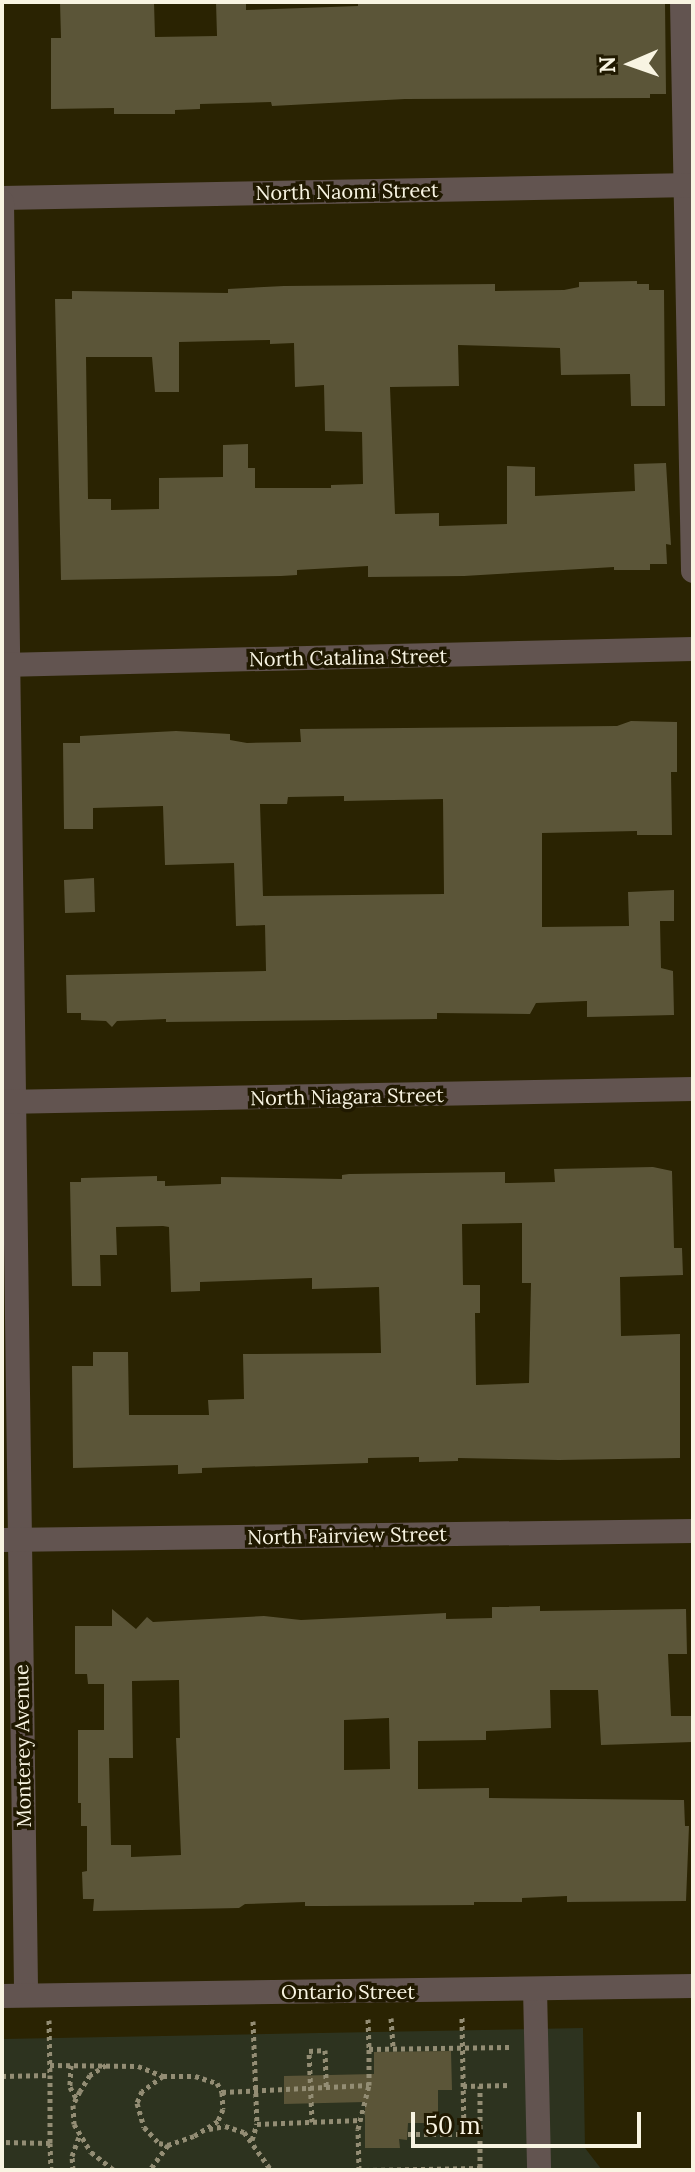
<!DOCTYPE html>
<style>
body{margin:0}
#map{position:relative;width:695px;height:2172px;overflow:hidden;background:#2a2302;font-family:Lora,serif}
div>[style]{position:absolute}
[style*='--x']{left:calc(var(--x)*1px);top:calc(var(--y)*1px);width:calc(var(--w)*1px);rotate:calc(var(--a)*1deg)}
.green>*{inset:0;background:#2d331f}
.building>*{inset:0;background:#5b5538}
.path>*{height:5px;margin-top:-2.5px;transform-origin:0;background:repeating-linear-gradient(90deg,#938d74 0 4px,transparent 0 8px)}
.minor>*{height:24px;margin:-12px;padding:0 12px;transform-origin:12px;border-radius:12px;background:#625450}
span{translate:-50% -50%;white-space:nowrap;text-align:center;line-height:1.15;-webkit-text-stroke:7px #201900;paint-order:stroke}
.street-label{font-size:20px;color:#f8f4e2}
.frame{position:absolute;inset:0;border:4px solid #f8f4e2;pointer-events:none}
.north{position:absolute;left:591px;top:24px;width:80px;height:80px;-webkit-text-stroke:6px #201900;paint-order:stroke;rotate:268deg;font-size:22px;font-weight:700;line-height:32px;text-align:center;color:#f8f4e2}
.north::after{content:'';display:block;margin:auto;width:28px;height:36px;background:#f8f4e2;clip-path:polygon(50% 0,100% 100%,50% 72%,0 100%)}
.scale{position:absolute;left:411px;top:2112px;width:230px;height:36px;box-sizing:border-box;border:4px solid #f8f4e2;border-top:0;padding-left:10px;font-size:24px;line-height:28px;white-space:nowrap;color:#f8f4e2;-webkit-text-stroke:6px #201900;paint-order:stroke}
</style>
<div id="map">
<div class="green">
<i style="clip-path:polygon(583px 2028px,585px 2148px,602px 2170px,2px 2170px,2px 2039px)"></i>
</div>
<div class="building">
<i style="clip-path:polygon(60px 2px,154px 2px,155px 37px,217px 36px,216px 2px,246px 2px,246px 10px,358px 6px,358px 2px,665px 2px,666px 94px,650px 94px,650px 98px,405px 99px,272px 106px,271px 102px,200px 104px,200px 109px,175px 110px,175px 114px,114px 114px,114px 108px,51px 109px,51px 38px,61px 38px)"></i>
<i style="clip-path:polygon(evenodd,637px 281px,637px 284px,649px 284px,649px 290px,664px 290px,665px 406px,631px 406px,630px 374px,561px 375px,560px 348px,458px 345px,459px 386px,390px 387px,395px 514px,439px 513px,439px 526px,507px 524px,507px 466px,535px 467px,535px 496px,635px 491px,634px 464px,666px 463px,671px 545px,666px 544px,667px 564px,650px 564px,650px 570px,614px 570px,614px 567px,464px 576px,368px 577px,368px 566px,297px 570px,297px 575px,281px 576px,61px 580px,55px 299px,72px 299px,72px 291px,228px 293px,228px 289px,284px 286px,495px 284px,495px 291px,564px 290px,579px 287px,579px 282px,637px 281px,270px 340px,270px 344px,294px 343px,295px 387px,324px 385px,325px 431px,362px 432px,363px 484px,331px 485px,331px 488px,255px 488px,255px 468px,248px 468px,248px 444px,223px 445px,223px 477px,159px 478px,159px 509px,111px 510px,111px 499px,88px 499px,86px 357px,152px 357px,155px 392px,179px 392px,179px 342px,270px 340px)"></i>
<i style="clip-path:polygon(evenodd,631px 721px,677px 722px,677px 772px,671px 772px,672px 835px,637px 835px,637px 831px,542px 833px,542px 927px,629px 926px,628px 892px,674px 890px,674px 921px,660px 921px,661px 968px,673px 971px,674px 1015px,587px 1017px,587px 1001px,536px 1003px,530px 1014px,437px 1013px,437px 1019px,166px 1022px,166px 1019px,117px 1021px,112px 1027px,106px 1021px,81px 1020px,81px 1013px,67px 1013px,66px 975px,266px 971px,265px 925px,236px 926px,234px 863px,165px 865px,163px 806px,93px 808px,93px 829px,64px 829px,63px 743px,80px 743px,80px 736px,176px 731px,230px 734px,230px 740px,247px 743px,301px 742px,300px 729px,617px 726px,631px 721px,344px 796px,344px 801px,443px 799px,444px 894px,263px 896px,260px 804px,287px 804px,288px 797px,344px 796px)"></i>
<i style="clip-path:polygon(94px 878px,95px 912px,65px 913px,64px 880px)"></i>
<i style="clip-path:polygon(evenodd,653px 1167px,672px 1171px,674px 1248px,682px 1248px,683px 1275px,620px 1277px,621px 1336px,680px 1334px,680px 1458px,559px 1460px,458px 1458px,458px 1461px,419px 1462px,419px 1457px,368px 1458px,368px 1463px,202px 1468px,202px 1473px,178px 1474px,178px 1465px,73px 1468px,72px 1366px,93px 1366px,93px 1352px,128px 1352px,129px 1415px,209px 1415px,208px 1400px,244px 1399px,243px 1354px,381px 1353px,379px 1287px,312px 1289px,312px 1278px,200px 1282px,200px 1291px,171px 1292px,169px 1227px,163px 1226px,116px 1227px,117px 1255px,100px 1255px,101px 1286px,72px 1286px,70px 1182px,81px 1182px,81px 1178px,157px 1176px,157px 1181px,165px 1181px,165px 1186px,221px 1184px,221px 1177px,342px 1179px,342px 1175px,349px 1174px,505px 1172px,505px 1183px,555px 1182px,554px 1169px,653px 1167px,522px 1223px,522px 1283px,531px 1283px,529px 1383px,476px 1385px,475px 1313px,480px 1313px,480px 1285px,463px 1285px,462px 1224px,522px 1223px)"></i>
<i style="clip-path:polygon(evenodd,540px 1606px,540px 1611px,686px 1609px,687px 1654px,668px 1654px,671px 1716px,693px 1716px,693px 1742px,601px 1745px,598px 1690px,550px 1690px,551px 1728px,486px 1731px,486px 1740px,418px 1741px,418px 1789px,489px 1788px,489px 1798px,684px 1800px,685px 1826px,689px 1826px,686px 1901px,567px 1902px,567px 1896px,522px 1898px,522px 1902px,474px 1902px,474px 1905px,323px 1906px,305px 1906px,305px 1902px,245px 1904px,239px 1908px,93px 1911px,94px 1899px,83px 1899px,82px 1872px,87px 1871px,87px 1826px,81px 1826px,81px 1803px,78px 1803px,78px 1730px,104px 1730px,104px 1684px,88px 1684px,87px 1674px,75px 1674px,75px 1626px,112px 1626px,112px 1609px,136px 1629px,147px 1617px,153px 1622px,264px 1616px,301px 1620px,446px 1613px,446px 1619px,492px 1618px,492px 1607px,540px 1606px,179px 1680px,180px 1738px,176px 1738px,181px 1855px,131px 1857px,131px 1845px,111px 1845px,109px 1758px,133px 1758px,132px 1681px,179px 1680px,540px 1606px,389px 1718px,390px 1769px,344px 1770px,344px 1720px,389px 1718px)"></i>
<i style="clip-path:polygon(451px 2051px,452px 2090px,438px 2090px,438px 2119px,434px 2123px,408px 2123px,407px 2140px,399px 2139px,400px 2148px,365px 2148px,365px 2102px,284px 2104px,284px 2076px,374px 2074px,374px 2052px)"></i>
</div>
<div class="path">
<i style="--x:391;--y:2018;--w:31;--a:86"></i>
<i style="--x:368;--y:2019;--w:30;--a:88"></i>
<i style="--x:49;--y:2020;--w:55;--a:89"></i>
<i style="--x:253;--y:2021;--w:103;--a:87.8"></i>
<i style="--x:257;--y:2124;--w:103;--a:-2.2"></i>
<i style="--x:50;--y:2065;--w:88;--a:0.7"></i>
<i style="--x:138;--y:2066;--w:27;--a:22"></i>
<i style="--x:163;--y:2076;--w:32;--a:0"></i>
<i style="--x:195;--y:2076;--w:23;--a:18"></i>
<i style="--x:217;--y:2083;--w:10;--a:61"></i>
<i style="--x:222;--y:2092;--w:17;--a:87"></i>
<i style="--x:223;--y:2109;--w:13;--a:113"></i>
<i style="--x:218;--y:2121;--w:28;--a:148"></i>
<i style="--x:194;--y:2136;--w:28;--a:161"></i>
<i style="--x:168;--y:2145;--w:31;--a:126"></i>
<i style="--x:71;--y:2065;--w:22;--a:93"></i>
<i style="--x:70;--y:2087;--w:13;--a:61"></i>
<i style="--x:106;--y:2065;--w:19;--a:148"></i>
<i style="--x:90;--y:2075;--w:19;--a:122"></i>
<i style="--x:80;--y:2091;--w:16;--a:117"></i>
<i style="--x:73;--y:2105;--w:19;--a:87"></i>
<i style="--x:74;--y:2124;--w:33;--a:59"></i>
<i style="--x:91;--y:2152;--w:29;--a:38"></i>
<i style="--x:2;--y:2076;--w:48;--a:-1.2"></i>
<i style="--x:50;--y:2075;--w:68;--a:90"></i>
<i style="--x:50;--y:2143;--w:48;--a:-178.8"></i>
<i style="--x:163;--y:2076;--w:26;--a:144"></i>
<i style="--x:142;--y:2091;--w:13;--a:113"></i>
<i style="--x:137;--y:2103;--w:25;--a:74"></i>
<i style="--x:144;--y:2127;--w:22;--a:47"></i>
<i style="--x:159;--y:2143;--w:9;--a:13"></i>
<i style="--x:463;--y:2086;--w:47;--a:-1.2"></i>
<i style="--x:222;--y:2092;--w:147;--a:-2.7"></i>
<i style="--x:312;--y:2122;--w:71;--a:-92.4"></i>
<i style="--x:309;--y:2051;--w:16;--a:-4"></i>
<i style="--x:325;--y:2050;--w:37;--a:88"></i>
<i style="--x:209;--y:2129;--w:16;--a:-11"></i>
<i style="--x:225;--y:2126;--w:20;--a:18"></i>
<i style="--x:244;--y:2132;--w:47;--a:54.6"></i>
<i style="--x:408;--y:2134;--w:56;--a:0"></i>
<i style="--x:464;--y:2134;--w:117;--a:-91"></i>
<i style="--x:252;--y:2140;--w:17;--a:-73"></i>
<i style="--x:50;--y:2143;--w:27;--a:88"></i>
<i style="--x:73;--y:2170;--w:14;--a:-94"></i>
<i style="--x:72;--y:2156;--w:20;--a:-70"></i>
<i style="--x:323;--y:2170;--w:29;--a:0"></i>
<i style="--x:359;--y:2170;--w:41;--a:-91.4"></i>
<i style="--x:358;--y:2129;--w:45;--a:-76"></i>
<i style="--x:369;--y:2085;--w:36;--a:-90"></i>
<i style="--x:369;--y:2049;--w:140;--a:-0.8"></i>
<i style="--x:365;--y:2170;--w:115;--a:-1"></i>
<i style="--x:480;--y:2168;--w:82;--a:-90"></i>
</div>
<div class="minor">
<i style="--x:682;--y:2;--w:569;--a:88.89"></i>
<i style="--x:2;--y:198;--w:691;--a:-1.08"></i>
<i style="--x:2;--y:202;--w:1793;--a:89.23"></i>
<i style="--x:2;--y:665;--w:691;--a:-1.33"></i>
<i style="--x:2;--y:1102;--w:691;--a:-1.08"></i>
<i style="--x:3;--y:1540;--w:690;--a:-0.75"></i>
<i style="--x:535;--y:1989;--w:181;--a:88.7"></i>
<i style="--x:2;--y:1996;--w:691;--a:-0.83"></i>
</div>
<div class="street-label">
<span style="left:347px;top:191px;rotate:-1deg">North Naomi Street</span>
<span style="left:348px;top:657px;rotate:-1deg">North Catalina Street</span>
<span style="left:347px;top:1096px;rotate:-1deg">North Niagara Street</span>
<span style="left:347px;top:1535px;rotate:-1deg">North Fairview Street</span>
<span style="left:22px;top:1746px;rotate:-91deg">Monterey Avenue</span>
<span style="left:348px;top:1991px">Ontario Street</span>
</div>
<div class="frame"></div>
<div class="north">N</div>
<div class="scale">50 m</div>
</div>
